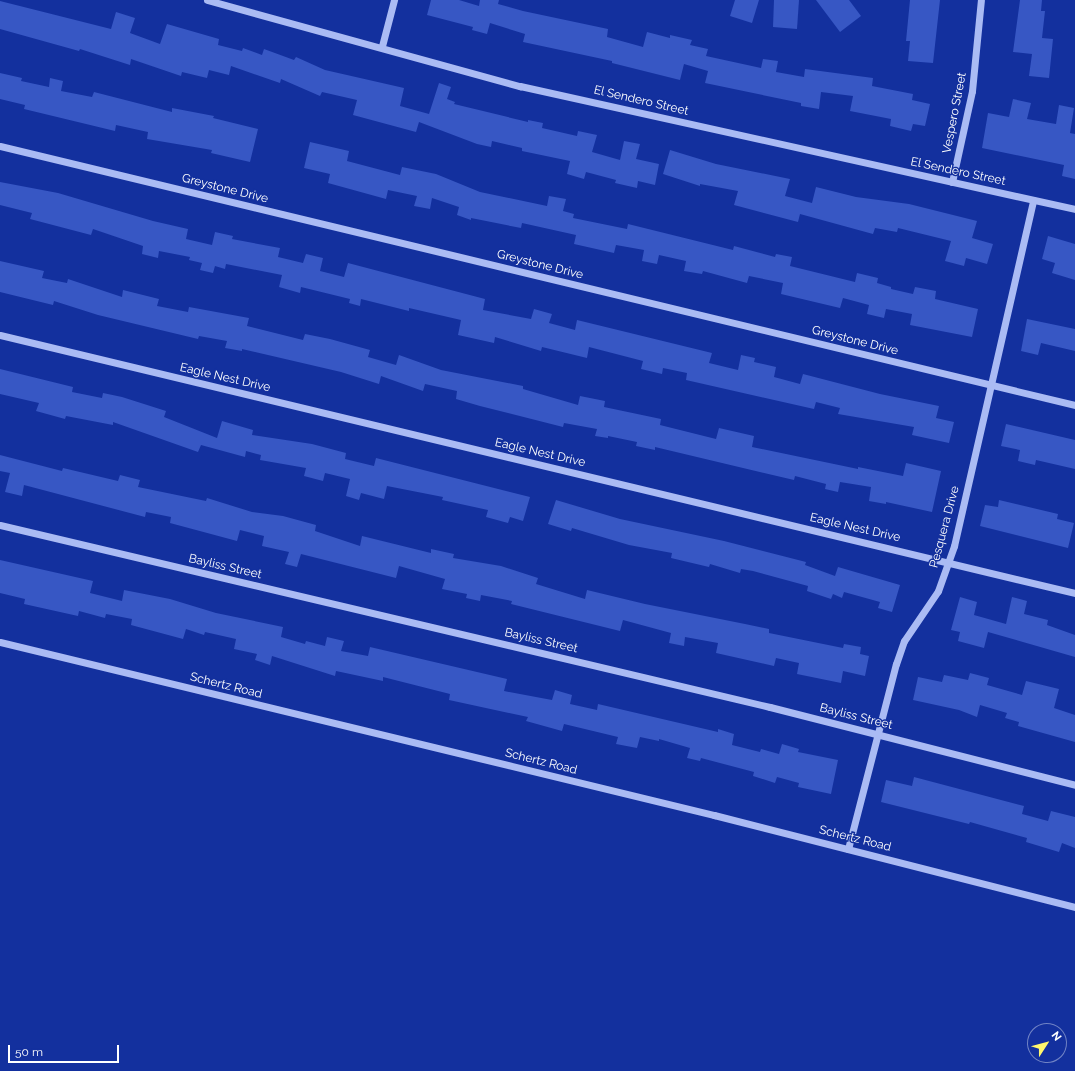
<!DOCTYPE html>
<style>
body{margin:0}
#map{position:relative;width:1075px;height:1071px;overflow:hidden;background:#13309e;font-family:Raleway,sans-serif}
div>[style]{position:absolute}
[style*='--x']{left:calc(var(--x)*1px);top:calc(var(--y)*1px);width:calc(var(--w)*1px);rotate:calc(var(--a)*1deg)}
.building>*{inset:0;background:#3757c4}
.minor>*{height:7px;margin:-3.5px;padding:0 3.5px;transform-origin:3.5px;border-radius:3.5px;background:#aabbf4}
span{translate:-50% -50%;white-space:nowrap;text-align:center;line-height:1.15;-webkit-text-stroke:3px #13309e;paint-order:stroke}
.street-label{font-size:12px;color:#fff}
.north{position:absolute;left:1027px;top:1023px;width:40px;height:40px;box-sizing:border-box;background:#13309e;border:1px solid #7183c5;border-radius:50%;rotate:54deg;font-size:11px;font-weight:700;line-height:16px;text-align:center;color:#fff}
.north::after{content:'';display:block;margin:auto;width:14px;height:18px;background:#fff66d;clip-path:polygon(50% 0,100% 100%,50% 72%,0 100%)}
.scale{position:absolute;left:8px;top:1045px;width:111px;height:18px;box-sizing:border-box;border:2px solid #fff;border-top:0;padding-left:5px;font-size:12px;line-height:14px;white-space:nowrap;color:#fff;-webkit-text-stroke:3px #13309e;paint-order:stroke}
</style>
<div id="map">
<div class="building">
<i style="clip-path:polygon(431px 0,459px 0,479px 6px,480px 0,499px 0,498px 4px,523px 11px,608px 29px,607px 37px,643px 47px,647px 32px,670px 38px,670px 35px,692px 40px,690px 45px,708px 49px,706px 56px,761px 68px,763px 59px,778px 61px,776px 72px,804px 77px,805px 69px,873px 78px,872px 86px,913px 94px,912px 100px,930px 104px,925px 126px,913px 124px,911px 131px,890px 126px,891px 119px,850px 111px,853px 96px,821px 92px,819px 109px,801px 106px,801px 103px,705px 83px,708px 71px,684px 64px,680px 80px,612px 63px,612px 61px,523px 42px,525px 34px,490px 23px,487px 34px,472px 30px,473px 27px,427px 15px)"></i>
<i style="clip-path:polygon(735px 0,759px 0,752px 23px,730px 16px)"></i>
<i style="clip-path:polygon(774px 0,799px 0,797px 29px,773px 27px)"></i>
<i style="clip-path:polygon(816px 0,849px 0,861px 16px,840px 32px)"></i>
<i style="clip-path:polygon(910px 0,940px 0,933px 63px,908px 61px,910px 41px,906px 41px)"></i>
<i style="clip-path:polygon(1020px 0,1042px 0,1041px 11px,1045px 11px,1042px 38px,1053px 39px,1049px 78px,1029px 76px,1032px 54px,1013px 52px)"></i>
<i style="clip-path:polygon(0 1px,111px 29px,116px 12px,135px 18px,130px 33px,160px 44px,167px 24px,219px 39px,218px 45px,242px 51px,243px 48px,262px 55px,264px 49px,294px 60px,296px 57px,325px 70px,404px 88px,400px 106px,429px 114px,439px 83px,451px 87px,447px 99px,455px 102px,454px 104px,528px 122px,528px 120px,543px 123px,542px 128px,577px 136px,578px 131px,597px 135px,592px 152px,620px 160px,624px 141px,640px 144px,636px 159px,659px 164px,655px 185px,638px 181px,637px 188px,615px 183px,616px 180px,586px 172px,584px 179px,567px 174px,570px 161px,522px 151px,522px 148px,492px 141px,491px 147px,477px 144px,419px 122px,416px 132px,353px 115px,357px 100px,322px 92px,320px 96px,281px 79px,280px 83px,231px 66px,229px 75px,209px 70px,207px 78px,182px 72px,181px 76px,131px 59px,130px 65px,80px 49px,79px 51px,0 29px)"></i>
<i style="clip-path:polygon(0 73px,22px 78px,21px 81px,49px 87px,50px 78px,63px 81px,61px 91px,92px 97px,94px 92px,172px 112px,172px 108px,214px 116px,213px 118px,258px 129px,250px 162px,211px 153px,212px 150px,147px 139px,148px 132px,116px 125px,115px 131px,24px 109px,25px 105px,0 99px)"></i>
<i style="clip-path:polygon(1013px 99px,1031px 103px,1027px 119px,1056px 124px,1059px 105px,1074px 108px,1070px 133px,1075px 134px,1075px 179px,1062px 176px,1064px 165px,982px 148px,988px 113px,1009px 117px)"></i>
<i style="clip-path:polygon(310px 142px,349px 151px,347px 161px,400px 175px,402px 167px,436px 174px,480px 192px,547px 206px,549px 196px,566px 199px,563px 211px,574px 214px,573px 218px,627px 229px,628px 224px,733px 250px,734px 246px,775px 257px,776px 254px,792px 257px,790px 266px,855px 282px,857px 273px,878px 278px,877px 283px,891px 287px,891px 289px,913px 294px,915px 287px,936px 291px,935px 299px,978px 309px,972px 337px,910px 325px,912px 314px,886px 309px,884px 318px,867px 314px,869px 305px,843px 298px,840px 308px,781px 294px,783px 283px,749px 276px,747px 283px,703px 271px,702px 274px,684px 271px,686px 261px,659px 255px,657px 264px,642px 261px,644px 250px,616px 245px,614px 253px,574px 244px,576px 235px,522px 223px,521px 228px,471px 218px,471px 220px,457px 215px,459px 207px,432px 198px,430px 209px,414px 206px,417px 196px,388px 190px,386px 199px,328px 183px,330px 174px,304px 168px)"></i>
<i style="clip-path:polygon(670px 150px,716px 164px,790px 179px,785px 196px,812px 203px,816px 187px,856px 197px,909px 204px,977px 221px,972px 238px,993px 244px,987px 264px,966px 258px,964px 266px,945px 261px,951px 241px,898px 228px,897px 232px,875px 228px,873px 234px,800px 214px,798px 222px,734px 205px,738px 191px,700px 184px,700px 186px,663px 174px)"></i>
<i style="clip-path:polygon(0 182px,58px 193px,153px 221px,188px 229px,186px 239px,212px 245px,215px 232px,233px 236px,232px 239px,280px 248px,278px 257px,303px 263px,306px 254px,323px 258px,320px 271px,344px 277px,348px 263px,485px 299px,483px 310px,531px 319px,534px 309px,552px 314px,549px 323px,575px 330px,577px 320px,712px 353px,709px 363px,738px 370px,741px 355px,755px 358px,754px 362px,776px 367px,774px 377px,800px 384px,803px 374px,880px 394px,939px 406px,936px 418px,954px 422px,949px 443px,912px 435px,914px 427px,838px 414px,840px 408px,816px 402px,814px 409px,686px 380px,687px 373px,663px 368px,662px 374px,641px 369px,643px 361px,589px 347px,587px 358px,542px 347px,541px 351px,495px 337px,494px 343px,458px 335px,461px 320px,409px 308px,409px 311px,361px 299px,360px 306px,349px 303px,350px 299px,301px 287px,300px 293px,279px 287px,282px 275px,226px 264px,225px 269px,215px 266px,213px 273px,200px 270px,202px 263px,189px 260px,190px 257px,159px 251px,158px 258px,142px 254px,143px 246px,93px 229px,91px 235px,30px 219px,32px 213px,0 205px)"></i>
<i style="clip-path:polygon(1048px 236px,1075px 244px,1075px 280px,1052px 273px,1055px 263px,1042px 259px)"></i>
<i style="clip-path:polygon(0 261px,44px 271px,42px 278px,67px 283px,68px 279px,122px 297px,123px 290px,159px 299px,157px 306px,188px 312px,189px 307px,249px 318px,247px 326px,303px 340px,305px 334px,330px 339px,370px 350px,368px 357px,396px 365px,399px 355px,441px 370px,523px 386px,523px 389px,578px 405px,580px 396px,605px 401px,604px 407px,661px 419px,660px 425px,716px 439px,719px 428px,754px 436px,752px 447px,858px 469px,858px 467px,903px 476px,906px 463px,941px 471px,932px 512px,886px 502px,886px 504px,869px 501px,871px 487px,840px 482px,838px 492px,825px 489px,826px 484px,795px 476px,794px 480px,655px 447px,655px 450px,636px 446px,637px 442px,608px 436px,608px 438px,595px 436px,597px 429px,564px 423px,563px 427px,480px 406px,456px 399px,457px 391px,425px 384px,423px 391px,381px 376px,379px 384px,341px 372px,242px 349px,242px 351px,225px 348px,227px 341px,199px 336px,198px 339px,98px 315px,54px 301px,53px 305px,0 292px)"></i>
<i style="clip-path:polygon(1027px 319px,1075px 329px,1075px 351px,1041px 343px,1038px 355px,1021px 351px)"></i>
<i style="clip-path:polygon(0 369px,73px 387px,72px 392px,102px 398px,103px 393px,122px 397px,166px 411px,164px 417px,217px 438px,222px 421px,253px 430px,252px 435px,312px 444px,346px 453px,345px 459px,374px 466px,376px 458px,530px 497px,523px 521px,510px 517px,508px 523px,486px 517px,488px 510px,442px 500px,443px 497px,387px 486px,384px 499px,361px 493px,359px 500px,346px 496px,350px 479px,325px 473px,323px 481px,304px 476px,306px 468px,260px 460px,261px 455px,246px 451px,245px 457px,201px 445px,198px 452px,113px 422px,113px 425px,66px 416px,65px 419px,36px 411px,39px 403px,0 394px)"></i>
<i style="clip-path:polygon(1006px 424px,1075px 440px,1075px 469px,1036px 460px,1035px 465px,1018px 461px,1020px 450px,1001px 446px)"></i>
<i style="clip-path:polygon(0 455px,62px 471px,63px 468px,118px 481px,120px 475px,140px 480px,138px 487px,206px 501px,207px 498px,252px 512px,283px 516px,316px 525px,315px 531px,360px 546px,362px 536px,431px 553px,431px 549px,454px 554px,453px 558px,501px 566px,538px 578px,536px 584px,585px 599px,587px 590px,645px 604px,745px 624px,769px 629px,769px 633px,843px 648px,844px 644px,861px 647px,860px 654px,869px 656px,865px 676px,843px 671px,841px 683px,797px 674px,799px 663px,776px 658px,774px 666px,716px 653px,718px 643px,685px 637px,684px 646px,669px 643px,671px 633px,623px 620px,620px 631px,511px 604px,512px 601px,481px 595px,480px 601px,466px 598px,467px 594px,442px 589px,445px 579px,399px 566px,396px 578px,301px 554px,297px 567px,285px 564px,289px 552px,262px 546px,264px 536px,240px 530px,237px 541px,170px 523px,171px 517px,146px 512px,145px 517px,24px 485px,22px 496px,5px 492px,10px 473px,0 471px)"></i>
<i style="clip-path:polygon(556px 500px,620px 519px,724px 541px,806px 562px,805px 565px,835px 576px,838px 567px,900px 585px,892px 612px,878px 608px,880px 602px,844px 592px,842px 598px,833px 594px,831px 599px,807px 591px,808px 586px,753px 571px,741px 569px,740px 573px,710px 564px,709px 567px,671px 558px,672px 553px,629px 545px,572px 528px,571px 531px,548px 524px)"></i>
<i style="clip-path:polygon(999px 500px,1058px 514px,1057px 519px,1074px 523px,1068px 548px,980px 526px,985px 505px,998px 507px)"></i>
<i style="clip-path:polygon(0 560px,93px 581px,90px 593px,122px 601px,124px 590px,170px 599px,216px 613px,283px 627px,281px 637px,305px 644px,306px 641px,325px 646px,327px 637px,344px 641px,341px 651px,368px 656px,370px 647px,507px 679px,504px 691px,552px 700px,555px 690px,572px 695px,570px 704px,597px 710px,598px 704px,718px 732px,718px 729px,734px 734px,732px 745px,760px 752px,761px 749px,779px 754px,782px 744px,799px 749px,798px 752px,838px 760px,831px 794px,798px 787px,799px 783px,777px 777px,775px 783px,753px 776px,754px 772px,701px 758px,700px 761px,687px 758px,690px 748px,659px 739px,659px 741px,640px 737px,637px 748px,616px 744px,618px 737px,564px 724px,562px 731px,526px 721px,528px 717px,449px 700px,450px 694px,383px 677px,383px 681px,336px 671px,335px 676px,272px 656px,270px 665px,255px 660px,257px 654px,234px 649px,236px 639px,205px 632px,204px 635px,186px 629px,183px 639px,131px 625px,132px 619px,106px 614px,105px 618px,79px 611px,78px 616px,24px 604px,25px 599px,0 593px)"></i>
<i style="clip-path:polygon(960px 597px,977px 602px,974px 615px,1006px 624px,1012px 597px,1027px 601px,1024px 614px,1048px 620px,1047px 625px,1075px 635px,1075px 657px,988px 632px,984px 648px,958px 641px,960px 632px,951px 630px)"></i>
<i style="clip-path:polygon(970px 673px,989px 678px,987px 685px,1022px 695px,1026px 681px,1059px 689px,1054px 708px,1075px 715px,1075px 742px,1018px 726px,1019px 722px,1005px 718px,1007px 713px,980px 705px,977px 717px,959px 710px,913px 700px,918px 677px,942px 682px,944px 675px,968px 680px)"></i>
<i style="clip-path:polygon(914px 777px,1024px 806px,1022px 814px,1048px 821px,1051px 811px,1075px 817px,1075px 848px,1062px 843px,1059px 852px,1026px 842px,1027px 838px,970px 822px,969px 824px,881px 802px,886px 780px,912px 786px)"></i>
</div>
<div class="minor">
<i style="--x:207;--y:0;--w:325;--a:15.4"></i>
<i style="--x:520;--y:86;--w:568;--a:12.5"></i>
<i style="--x:382;--y:46;--w:48;--a:-75.4"></i>
<i style="--x:0;--y:146;--w:1106;--a:13.55"></i>
<i style="--x:952;--y:182;--w:93;--a:-77.6"></i>
<i style="--x:972;--y:91;--w:91;--a:-84.4"></i>
<i style="--x:0;--y:335;--w:1106;--a:13.5"></i>
<i style="--x:0;--y:525;--w:791;--a:13.3"></i>
<i style="--x:770;--y:707;--w:315;--a:14.3"></i>
<i style="--x:0;--y:642;--w:735;--a:13.62"></i>
<i style="--x:714;--y:815;--w:373;--a:14.3"></i>
<i style="--x:848;--y:849;--w:191;--a:-75.5"></i>
<i style="--x:896;--y:664;--w:24;--a:-71"></i>
<i style="--x:904;--y:641;--w:60;--a:-55.8"></i>
<i style="--x:938;--y:591;--w:48;--a:-70.4"></i>
<i style="--x:954;--y:546;--w:355;--a:-77.1"></i>
</div>
<div class="street-label">
<span style="left:641px;top:101px;rotate:13deg">El Sendero Street</span>
<span style="left:955px;top:113px;rotate:-79deg">Vespero Street</span>
<span style="left:958px;top:172px;rotate:12deg">El Sendero Street</span>
<span style="left:225px;top:189px;rotate:14deg">Greystone Drive</span>
<span style="left:540px;top:265px;rotate:14deg">Greystone Drive</span>
<span style="left:855px;top:341px;rotate:14deg">Greystone Drive</span>
<span style="left:225px;top:378px;rotate:13deg">Eagle Nest Drive</span>
<span style="left:540px;top:453px;rotate:13deg">Eagle Nest Drive</span>
<span style="left:945px;top:527px;rotate:-75deg">Pesquera Drive</span>
<span style="left:855px;top:528px;rotate:13deg">Eagle Nest Drive</span>
<span style="left:225px;top:567px;rotate:13deg">Bayliss Street</span>
<span style="left:541px;top:641px;rotate:13deg">Bayliss Street</span>
<span style="left:226px;top:686px;rotate:14deg">Schertz Road</span>
<span style="left:856px;top:717px;rotate:14deg">Bayliss Street</span>
<span style="left:541px;top:762px;rotate:14deg">Schertz Road</span>
<span style="left:855px;top:839px;rotate:14deg">Schertz Road</span>
</div>
<div class="north">N</div>
<div class="scale">50 m</div>
</div>
